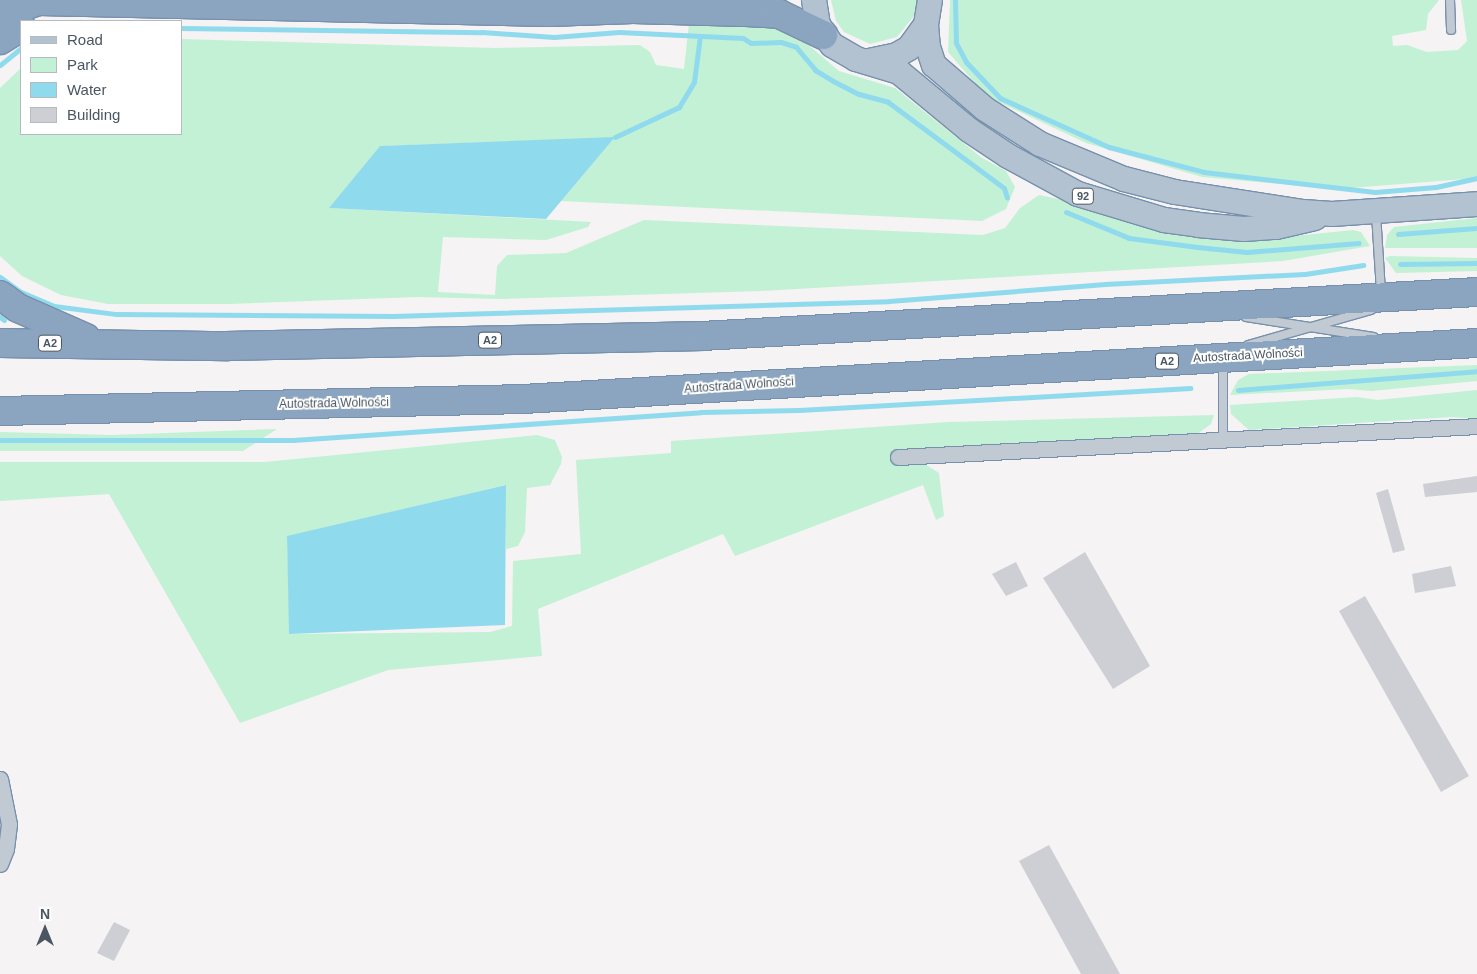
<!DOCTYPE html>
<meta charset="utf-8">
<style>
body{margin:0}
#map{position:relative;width:1477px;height:974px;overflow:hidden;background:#f5f3f3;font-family:Helvetica,sans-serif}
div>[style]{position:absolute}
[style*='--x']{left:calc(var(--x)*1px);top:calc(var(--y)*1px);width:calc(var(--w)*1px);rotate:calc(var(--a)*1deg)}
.green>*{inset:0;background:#c3f1d5}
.water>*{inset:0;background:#90daee}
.stream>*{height:5px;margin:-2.5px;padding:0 2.5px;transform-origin:2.5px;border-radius:2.5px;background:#90daee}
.building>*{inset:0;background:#cdcfd5}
.roads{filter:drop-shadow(1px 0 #7690ad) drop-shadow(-1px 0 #7690ad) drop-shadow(0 1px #7690ad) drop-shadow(0 -1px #7690ad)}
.service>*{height:8px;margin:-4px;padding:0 4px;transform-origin:4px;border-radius:4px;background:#c1cad2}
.minor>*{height:15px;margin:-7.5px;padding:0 7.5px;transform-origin:7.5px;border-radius:7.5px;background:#c1cad2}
.primary>*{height:24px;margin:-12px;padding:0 12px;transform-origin:12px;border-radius:12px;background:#b3c2d1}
.motorway>*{height:28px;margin:-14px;padding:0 14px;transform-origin:14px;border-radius:14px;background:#8ba5c1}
span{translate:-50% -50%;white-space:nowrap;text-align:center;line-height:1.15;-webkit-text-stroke:4px #fff;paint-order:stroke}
.shield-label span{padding:1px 4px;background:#fff;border:1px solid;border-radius:4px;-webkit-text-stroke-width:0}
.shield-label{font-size:11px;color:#4a5661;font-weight:700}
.street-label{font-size:12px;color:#4a5661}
.legend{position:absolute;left:20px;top:20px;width:162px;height:115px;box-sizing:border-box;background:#fff;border:1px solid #b7bbc0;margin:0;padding:6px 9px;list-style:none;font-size:15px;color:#4a5661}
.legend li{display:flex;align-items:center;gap:10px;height:25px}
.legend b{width:25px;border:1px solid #b7bbc0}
.north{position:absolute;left:20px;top:904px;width:50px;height:50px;-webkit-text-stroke:4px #fff;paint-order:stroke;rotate:0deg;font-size:14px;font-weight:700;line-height:20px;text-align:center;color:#4a5661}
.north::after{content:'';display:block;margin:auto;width:18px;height:22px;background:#4a5661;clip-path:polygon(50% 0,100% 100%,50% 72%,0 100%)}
</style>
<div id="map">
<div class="green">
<i style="clip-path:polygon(831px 0,917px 0,917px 2px,914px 16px,897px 37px,870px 44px,844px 32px,836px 21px)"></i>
<i style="clip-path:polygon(950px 0,1439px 0,1428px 14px,1426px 30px,1392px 36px,1393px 46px,1407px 45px,1427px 52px,1458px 50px,1467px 41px,1461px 0,1477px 0,1477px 178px,1338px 189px,1202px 177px,1086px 143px,986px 96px,948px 52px)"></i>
<i style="clip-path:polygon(689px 23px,784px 28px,799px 37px,839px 71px,895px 88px,982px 158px,1006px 171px,1015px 187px,1006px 209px,982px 221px,561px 201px,614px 138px,380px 146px,330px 208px,591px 222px,588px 227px,546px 240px,443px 237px,438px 292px,495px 295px,497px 266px,507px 255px,566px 253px,644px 220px,983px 235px,1005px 228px,1020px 208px,1039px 195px,1254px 240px,1353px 230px,1361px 232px,1370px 246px,1283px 261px,761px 291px,502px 299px,417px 297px,229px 304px,108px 304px,61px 295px,22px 276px,0 256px,0 88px,21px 68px,21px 134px,181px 134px,181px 39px,494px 48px,640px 45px,650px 52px,656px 65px,684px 69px)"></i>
<i style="clip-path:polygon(1477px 218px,1477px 248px,1385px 248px,1387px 235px,1394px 227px)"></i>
<i style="clip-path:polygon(1390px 256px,1477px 258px,1477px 271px,1396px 273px,1385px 258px)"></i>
<i style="clip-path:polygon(1477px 365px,1477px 381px,1371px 391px,1348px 389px,1230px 395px,1238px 380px,1249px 374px)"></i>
<i style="clip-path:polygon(1477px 390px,1477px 419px,1451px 417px,1249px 430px,1231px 414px,1230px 405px,1357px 397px,1378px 400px)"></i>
<i style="clip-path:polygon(1214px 415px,1211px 424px,1196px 435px,895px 463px,926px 465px,939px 473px,944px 516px,936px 520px,923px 485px,735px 556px,723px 534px,538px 609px,542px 656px,388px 670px,240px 723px,109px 494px,0 501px,0 462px,265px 462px,537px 435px,555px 440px,562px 457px,561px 464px,550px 485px,527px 488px,525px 532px,518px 546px,506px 549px,505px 485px,287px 537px,290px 634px,490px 632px,512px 626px,513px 561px,581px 554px,576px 460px,671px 453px,671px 441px,948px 422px)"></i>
<i style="clip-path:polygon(277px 429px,243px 451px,0 451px,0 432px,112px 435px)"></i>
</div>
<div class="water">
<i style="clip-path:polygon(615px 137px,546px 219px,329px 208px,380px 146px)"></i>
<i style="clip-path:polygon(506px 485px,505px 625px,289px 634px,287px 536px)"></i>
</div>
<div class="stream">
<i style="--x:955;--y:0;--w:43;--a:88.7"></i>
<i style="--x:956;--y:43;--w:21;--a:62"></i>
<i style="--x:966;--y:62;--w:50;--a:46.6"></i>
<i style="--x:1000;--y:98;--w:120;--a:24.2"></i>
<i style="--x:1109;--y:147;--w:98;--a:14.7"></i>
<i style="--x:1204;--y:172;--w:172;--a:6.7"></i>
<i style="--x:1375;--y:192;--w:61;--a:-4.7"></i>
<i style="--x:1436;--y:187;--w:42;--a:-12.4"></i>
<i style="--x:181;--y:28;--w:301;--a:0.8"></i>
<i style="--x:482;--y:32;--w:72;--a:4"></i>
<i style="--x:554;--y:37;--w:65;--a:-4.4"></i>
<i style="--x:619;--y:32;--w:124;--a:2.8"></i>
<i style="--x:743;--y:38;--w:9;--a:32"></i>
<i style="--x:751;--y:43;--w:30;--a:-2"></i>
<i style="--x:781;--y:42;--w:16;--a:18"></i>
<i style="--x:796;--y:47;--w:30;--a:50"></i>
<i style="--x:815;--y:70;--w:21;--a:31"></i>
<i style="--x:833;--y:81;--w:29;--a:27"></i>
<i style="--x:859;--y:94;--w:30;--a:15"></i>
<i style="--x:888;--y:102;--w:144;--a:36.6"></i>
<i style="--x:1004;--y:188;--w:10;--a:73"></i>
<i style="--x:0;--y:65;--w:27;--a:-39"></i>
<i style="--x:615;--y:137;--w:71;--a:-25.1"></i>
<i style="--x:679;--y:107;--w:29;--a:-59"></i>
<i style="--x:694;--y:82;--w:46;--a:-82.6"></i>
<i style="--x:1066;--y:212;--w:68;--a:22.4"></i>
<i style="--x:1129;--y:238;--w:69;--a:7.5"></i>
<i style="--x:1197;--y:247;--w:50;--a:5.7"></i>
<i style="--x:1247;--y:252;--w:112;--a:-4.6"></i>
<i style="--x:1398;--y:234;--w:79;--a:-4.3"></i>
<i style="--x:1400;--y:264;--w:77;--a:-0.7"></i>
<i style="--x:0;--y:277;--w:26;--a:36"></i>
<i style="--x:21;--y:292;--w:36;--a:23"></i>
<i style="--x:54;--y:306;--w:63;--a:7.4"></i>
<i style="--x:116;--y:314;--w:277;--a:0.4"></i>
<i style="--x:393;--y:316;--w:496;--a:-1.7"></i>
<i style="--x:889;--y:301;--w:217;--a:-4.5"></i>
<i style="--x:1105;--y:284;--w:200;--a:-2.9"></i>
<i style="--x:1305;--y:274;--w:59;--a:-8.8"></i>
<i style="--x:0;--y:317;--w:5;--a:37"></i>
<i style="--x:1238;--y:390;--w:240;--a:-4.5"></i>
<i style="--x:0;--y:440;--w:293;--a:0"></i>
<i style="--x:293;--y:440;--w:409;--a:-3.9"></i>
<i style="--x:701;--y:412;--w:98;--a:-1.2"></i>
<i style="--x:799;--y:410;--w:392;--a:-3.2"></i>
</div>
<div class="building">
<i style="clip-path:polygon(1477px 476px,1477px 492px,1425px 497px,1423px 484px)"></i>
<i style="clip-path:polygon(1388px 489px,1405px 550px,1393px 553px,1376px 493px)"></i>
<i style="clip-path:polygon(1085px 552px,1150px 666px,1113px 689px,1043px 578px)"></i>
<i style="clip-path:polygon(1016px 562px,1028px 586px,1006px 596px,992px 574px)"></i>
<i style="clip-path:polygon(1451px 566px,1456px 586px,1415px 593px,1412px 574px)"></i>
<i style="clip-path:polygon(1365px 596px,1469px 776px,1441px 792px,1339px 611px)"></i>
<i style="clip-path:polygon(1049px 845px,1120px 974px,1081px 974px,1019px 861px)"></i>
<i style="clip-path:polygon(114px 922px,130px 930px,114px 961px,97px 953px)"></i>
</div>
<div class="roads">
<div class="service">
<i style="--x:1450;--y:0;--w:30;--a:88"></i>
<i style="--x:1376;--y:214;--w:78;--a:86.3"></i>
<i style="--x:1246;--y:317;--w:129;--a:8.9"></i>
<i style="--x:1248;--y:345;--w:128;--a:-15.9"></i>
<i style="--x:1223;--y:362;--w:78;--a:90"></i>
</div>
<div class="minor">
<i style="--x:898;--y:457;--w:580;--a:-3.06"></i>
<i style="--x:0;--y:779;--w:46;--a:78.7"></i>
<i style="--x:9;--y:824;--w:25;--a:97"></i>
<i style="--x:6;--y:849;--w:16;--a:112"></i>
</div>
<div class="primary">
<i style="--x:814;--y:0;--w:25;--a:81"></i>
<i style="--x:818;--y:25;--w:24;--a:55"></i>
<i style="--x:832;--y:45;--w:28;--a:30"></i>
<i style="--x:856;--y:59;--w:45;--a:16.8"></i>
<i style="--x:899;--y:72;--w:91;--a:39.6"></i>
<i style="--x:969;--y:130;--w:47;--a:33.7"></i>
<i style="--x:1008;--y:156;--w:80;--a:28.5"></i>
<i style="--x:1078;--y:194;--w:90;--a:16.8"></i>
<i style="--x:1164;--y:220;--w:34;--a:8"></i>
<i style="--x:1198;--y:225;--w:46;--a:5"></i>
<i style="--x:1244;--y:229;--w:32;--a:-4"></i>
<i style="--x:1276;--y:227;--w:40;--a:-13"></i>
<i style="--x:926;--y:25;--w:22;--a:85"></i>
<i style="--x:928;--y:47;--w:19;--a:72"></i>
<i style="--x:934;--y:65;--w:67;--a:40.8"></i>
<i style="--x:985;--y:109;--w:65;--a:32.5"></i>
<i style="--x:1040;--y:144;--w:91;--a:22.6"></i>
<i style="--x:1124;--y:179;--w:53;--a:14.3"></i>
<i style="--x:1175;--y:192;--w:130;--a:8.9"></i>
<i style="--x:1303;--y:212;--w:29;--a:4"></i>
<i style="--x:1332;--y:214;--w:145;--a:-3.9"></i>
<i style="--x:869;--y:61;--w:29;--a:-12"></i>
<i style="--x:897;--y:55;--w:14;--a:-30"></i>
<i style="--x:909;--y:48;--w:29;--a:-54"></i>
<i style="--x:926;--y:25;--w:25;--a:-81"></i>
</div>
<div class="motorway">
<i style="--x:0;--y:14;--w:41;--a:-18.4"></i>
<i style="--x:39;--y:1;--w:510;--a:1.24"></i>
<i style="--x:549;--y:12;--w:84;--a:-2"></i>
<i style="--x:633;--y:9;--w:113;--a:1.5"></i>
<i style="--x:746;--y:12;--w:33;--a:3"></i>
<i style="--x:779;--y:14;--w:49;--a:25.5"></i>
<i style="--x:0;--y:40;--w:25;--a:-32"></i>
<i style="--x:0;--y:295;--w:22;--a:36"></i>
<i style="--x:18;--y:308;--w:74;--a:23.8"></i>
<i style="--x:0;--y:343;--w:228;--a:0.8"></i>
<i style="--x:228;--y:346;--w:474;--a:-1.2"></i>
<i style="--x:702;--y:336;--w:776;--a:-3.25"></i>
<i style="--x:0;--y:411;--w:523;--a:-1.31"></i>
<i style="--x:523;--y:399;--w:956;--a:-3.36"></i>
</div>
</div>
<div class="shield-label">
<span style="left:1083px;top:196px">92</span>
<span style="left:490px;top:340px">A2</span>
<span style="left:50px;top:343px">A2</span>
<span style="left:1167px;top:361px">A2</span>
</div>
<div class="street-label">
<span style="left:1248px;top:356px;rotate:-3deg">Autostrada Wolności</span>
<span style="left:739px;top:386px;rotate:-4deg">Autostrada Wolności</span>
<span style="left:334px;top:404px;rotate:-1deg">Autostrada Wolności</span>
</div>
<ul class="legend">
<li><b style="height:6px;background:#b3c2d1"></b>Road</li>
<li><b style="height:14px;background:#c3f1d5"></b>Park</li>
<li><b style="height:14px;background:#90daee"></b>Water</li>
<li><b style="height:14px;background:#cdcfd5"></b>Building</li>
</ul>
<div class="north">N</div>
</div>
